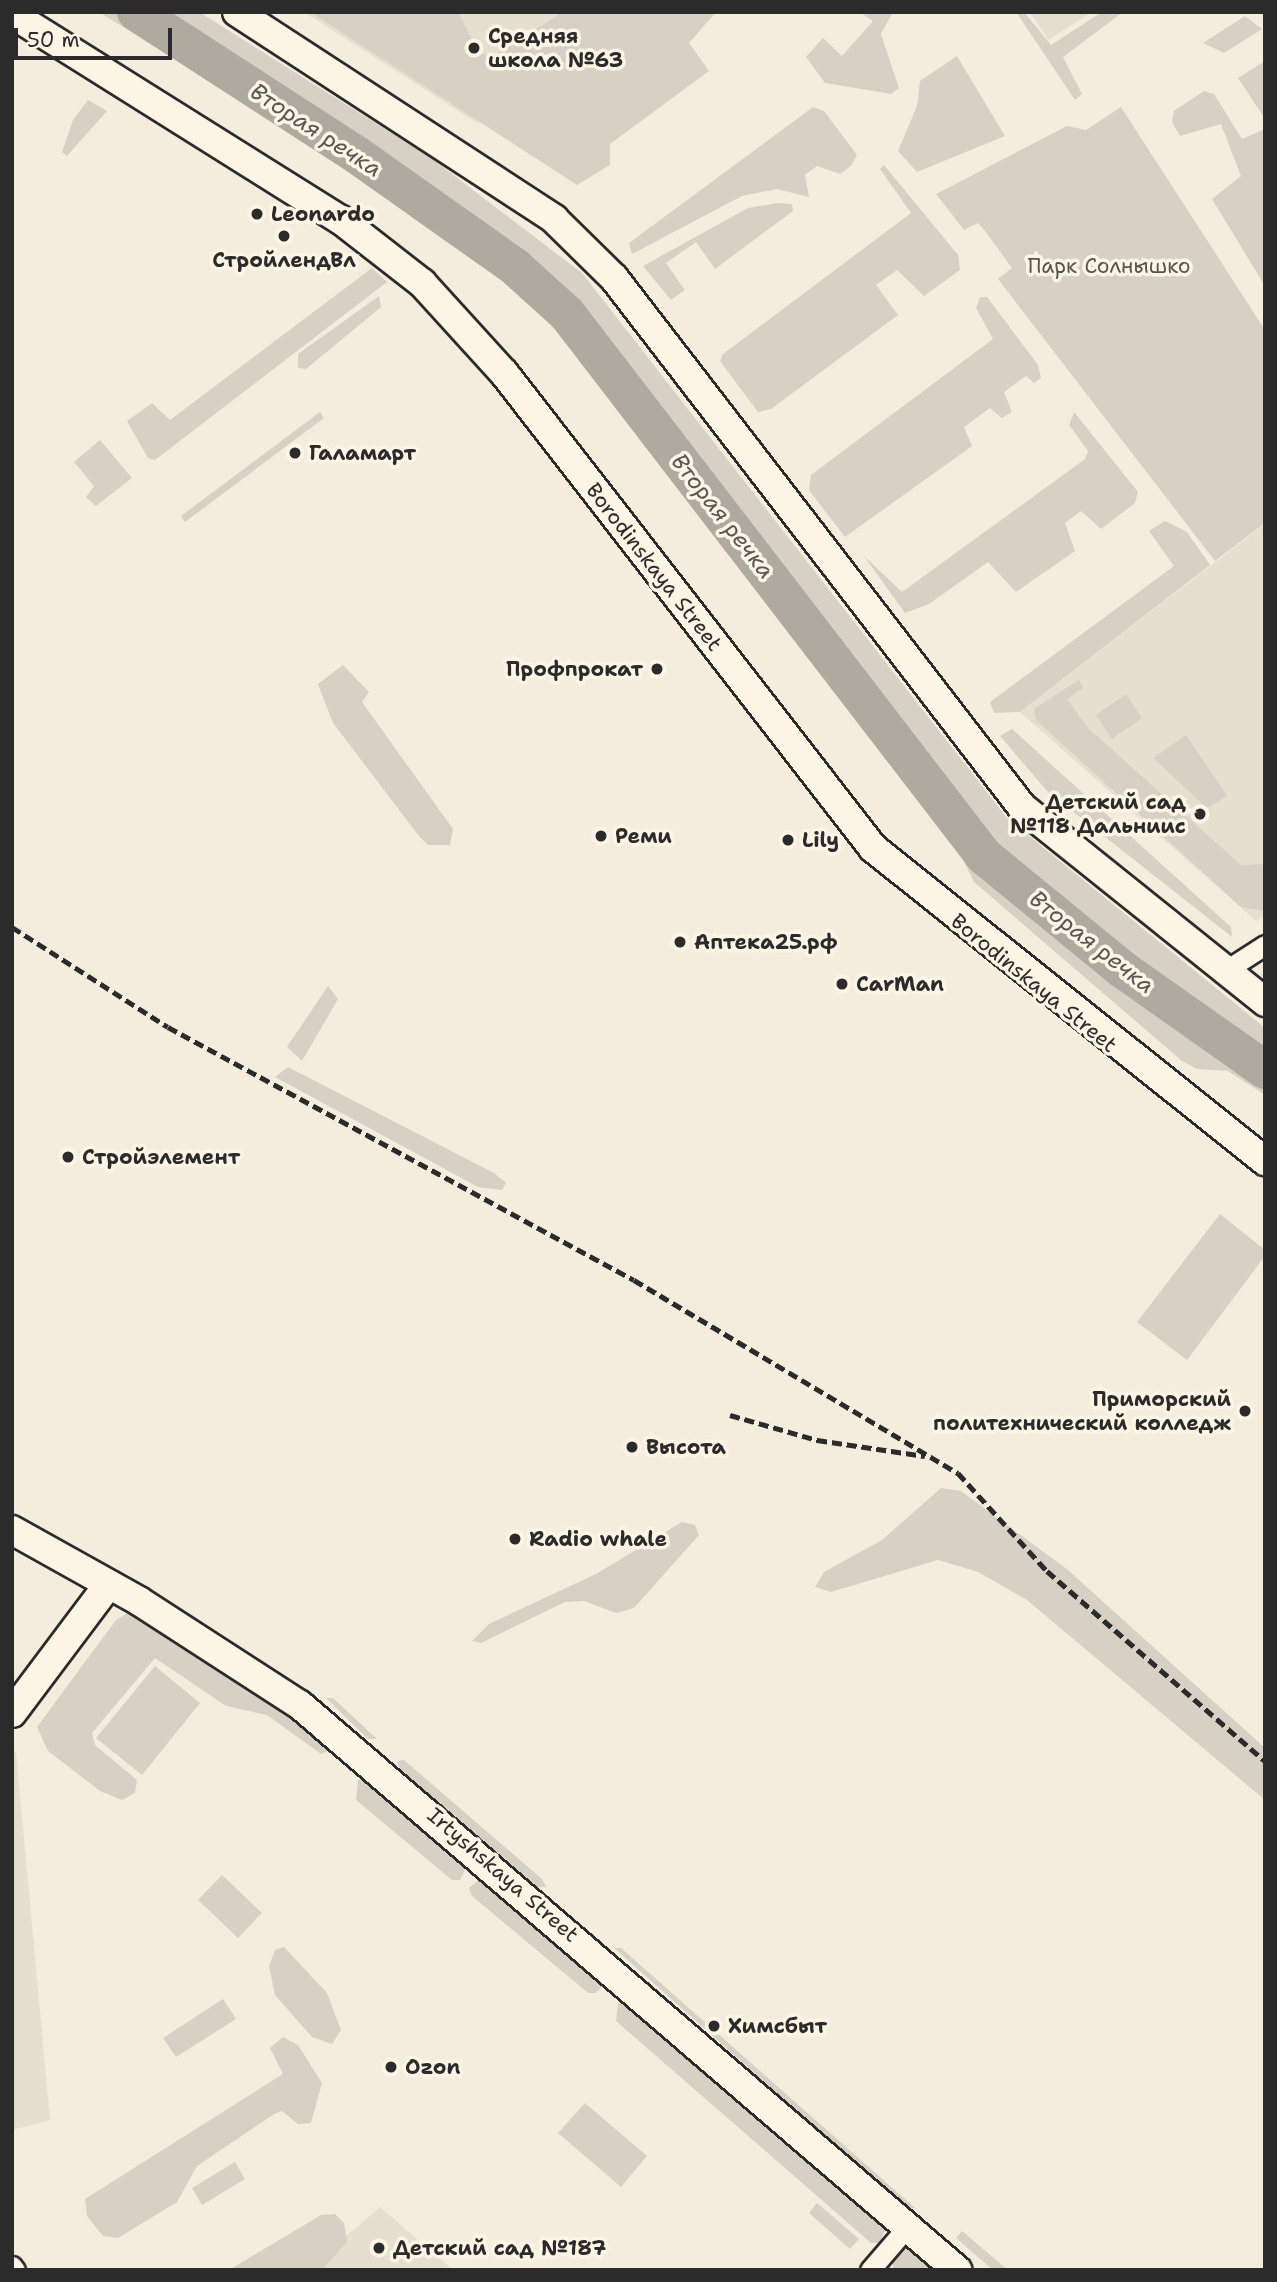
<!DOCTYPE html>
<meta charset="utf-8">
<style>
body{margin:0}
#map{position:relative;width:1277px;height:2282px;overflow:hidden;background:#f4edde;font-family:"Shantell Sans",sans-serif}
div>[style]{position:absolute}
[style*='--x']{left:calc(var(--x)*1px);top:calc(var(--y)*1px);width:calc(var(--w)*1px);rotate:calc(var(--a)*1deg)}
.built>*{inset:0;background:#e5dfd0}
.green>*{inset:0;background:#d6d1c4}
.river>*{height:38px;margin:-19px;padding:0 19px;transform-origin:19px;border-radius:19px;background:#afaaa0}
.roads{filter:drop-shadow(2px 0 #2b2b2b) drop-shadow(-2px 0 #2b2b2b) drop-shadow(0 2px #2b2b2b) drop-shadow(0 -2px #2b2b2b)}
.street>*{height:19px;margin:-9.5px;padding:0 9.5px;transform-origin:9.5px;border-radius:9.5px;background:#fcf5e5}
.secondary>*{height:28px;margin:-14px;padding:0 14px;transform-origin:14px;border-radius:14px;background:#fcf5e5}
.rail>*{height:5px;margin-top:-2.5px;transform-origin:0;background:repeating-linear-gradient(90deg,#2b2b2b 0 10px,transparent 0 15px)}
.dots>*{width:19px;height:19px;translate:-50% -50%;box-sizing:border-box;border:4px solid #fcf5e5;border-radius:50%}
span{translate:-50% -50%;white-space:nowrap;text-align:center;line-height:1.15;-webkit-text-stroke:7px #fcf5e5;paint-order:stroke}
.poi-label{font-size:21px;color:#2b2b2b;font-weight:700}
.left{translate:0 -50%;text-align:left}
.right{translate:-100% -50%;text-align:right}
.park-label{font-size:21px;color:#565451}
.street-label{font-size:21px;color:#2b2b2b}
.water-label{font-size:23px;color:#595754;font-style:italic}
.frame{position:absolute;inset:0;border:14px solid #2b2b2b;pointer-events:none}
.scale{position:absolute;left:14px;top:28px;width:158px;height:32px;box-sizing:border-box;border:4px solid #2b2b2b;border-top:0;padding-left:9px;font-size:21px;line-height:24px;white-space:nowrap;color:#2b2b2b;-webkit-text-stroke:5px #fcf5e5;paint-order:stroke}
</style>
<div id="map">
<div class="built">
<i style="clip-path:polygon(304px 12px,642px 12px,477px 123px)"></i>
<i style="clip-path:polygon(1030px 12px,1092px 12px,1048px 40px)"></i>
<i style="clip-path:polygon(1265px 524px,1265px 916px,1256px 921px,1020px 712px)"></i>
<i style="clip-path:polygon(16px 1751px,50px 2120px,12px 2130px,12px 1755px)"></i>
<i style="clip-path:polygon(380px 2207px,453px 2270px,302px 2270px,358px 2226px)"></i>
</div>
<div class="green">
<i style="clip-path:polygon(99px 12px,199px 12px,431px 158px,582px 273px,1007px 818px,1265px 1028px,1265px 1095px,1228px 1071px,1197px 1069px,1182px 1061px,974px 882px,958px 850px,609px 393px,521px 290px,417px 209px)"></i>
<i style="clip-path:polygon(310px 12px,458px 12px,478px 52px,491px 57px,563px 12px,716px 12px,689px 43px,709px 71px,610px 144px,610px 165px,577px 185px)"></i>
<i style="clip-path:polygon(893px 12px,881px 34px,899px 88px,891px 94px,825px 83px,806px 57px,823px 38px,842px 56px,873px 21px,861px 13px)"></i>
<i style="clip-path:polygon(1016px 12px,1024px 12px,1051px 45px,1102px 12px,1123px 12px,1063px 57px,1082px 94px,1075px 100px)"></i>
<i style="clip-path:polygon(1245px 16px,1262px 29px,1224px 53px,1203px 43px)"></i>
<i style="clip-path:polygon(957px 56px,1005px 136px,917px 172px,898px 151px,917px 106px,920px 81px)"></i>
<i style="clip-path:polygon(1265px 61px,1265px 119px,1238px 78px)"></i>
<i style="clip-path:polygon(1204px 91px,1214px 94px,1242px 139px,1265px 129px,1265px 286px,1212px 199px,1241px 176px,1221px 124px,1180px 136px,1172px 122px,1174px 111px)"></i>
<i style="clip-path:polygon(88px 100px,107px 111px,67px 156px,62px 152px,73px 120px)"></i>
<i style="clip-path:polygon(813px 107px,824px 111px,857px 155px,851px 166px,840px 174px,817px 166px,805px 175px,809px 197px,777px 189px,742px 196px,632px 254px,629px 243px)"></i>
<i style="clip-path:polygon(1121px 107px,1265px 330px,1265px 523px,1215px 561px,998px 279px,1012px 268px,985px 231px,978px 223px,964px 230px,936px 194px,1067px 126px,1086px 130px)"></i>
<i style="clip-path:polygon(884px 165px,958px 255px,960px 270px,924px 296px,897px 270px,876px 285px,898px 315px,771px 409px,758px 412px,720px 361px,723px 354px,911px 213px,880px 169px)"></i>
<i style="clip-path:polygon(778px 203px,792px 204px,793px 211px,715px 269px,696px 242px,666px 263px,685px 290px,671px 300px,643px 266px,748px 208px)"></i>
<i style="clip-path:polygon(372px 268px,387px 282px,155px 460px,148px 458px,127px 421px,152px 403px,170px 420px)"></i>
<i style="clip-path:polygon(379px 296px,381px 307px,306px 369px,298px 368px,298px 354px)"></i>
<i style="clip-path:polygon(980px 297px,987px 297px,1038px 365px,1041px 378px,1034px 383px,1026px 376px,1004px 392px,1012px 412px,1002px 418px,990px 408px,964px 427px,972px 446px,845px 537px,809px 490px,811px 475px,993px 339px,976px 308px)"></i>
<i style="clip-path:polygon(320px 412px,324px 418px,185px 522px,181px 516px)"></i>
<i style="clip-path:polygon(1074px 412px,1138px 492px,1135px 503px,1101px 529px,1081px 511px,1065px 523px,1075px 551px,1016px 592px,988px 562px,929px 604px,905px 613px,864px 556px,902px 592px,1085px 459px,1088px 451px,1069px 425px)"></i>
<i style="clip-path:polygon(100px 440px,132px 478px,96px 506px,86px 497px,94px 486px,74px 462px)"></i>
<i style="clip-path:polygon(1165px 521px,1187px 532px,1210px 565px,1020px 712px,994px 713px,990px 702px,1174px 566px,1149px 531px)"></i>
<i style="clip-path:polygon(343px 665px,369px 692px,362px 702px,453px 829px,450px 845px,428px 845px,419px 836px,333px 723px,318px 684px)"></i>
<i style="clip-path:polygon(1079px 680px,1083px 688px,1067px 699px,1088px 728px,1241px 865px,1265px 864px,1265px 911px,1241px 907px,1036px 720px,1034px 709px)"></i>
<i style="clip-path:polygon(1126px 694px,1142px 718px,1112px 739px,1096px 715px)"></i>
<i style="clip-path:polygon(1012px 729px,1231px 927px,1232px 937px,1047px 791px,1000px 736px)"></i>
<i style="clip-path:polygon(1186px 735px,1227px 796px,1207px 808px,1153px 758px)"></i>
<i style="clip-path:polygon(328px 986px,338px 999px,302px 1061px,287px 1047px)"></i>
<i style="clip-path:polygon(288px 1067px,494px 1173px,506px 1183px,502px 1190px,478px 1187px,275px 1077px)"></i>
<i style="clip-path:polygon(1220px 1214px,1265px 1250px,1265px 1256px,1187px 1360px,1137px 1322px)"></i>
<i style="clip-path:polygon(941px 1488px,961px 1491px,1068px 1570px,1265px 1748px,1265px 1800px,1027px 1600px,978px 1572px,938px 1560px,831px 1592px,815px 1587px,824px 1572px,882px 1540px)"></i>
<i style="clip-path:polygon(682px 1522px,695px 1525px,699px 1535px,634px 1608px,616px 1613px,584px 1601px,565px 1602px,481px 1643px,472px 1641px,489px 1624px,596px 1574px)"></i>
<i style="clip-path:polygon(131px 1611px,254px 1683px,333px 1748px,321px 1754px,267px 1715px,226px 1706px,155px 1658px,92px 1733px,95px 1745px,137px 1780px,135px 1793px,122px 1800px,100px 1791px,48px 1751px,37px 1727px,116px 1620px)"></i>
<i style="clip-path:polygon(155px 1666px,200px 1703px,142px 1775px,96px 1738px)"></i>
<i style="clip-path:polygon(326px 1698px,333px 1698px,377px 1739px,368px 1739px)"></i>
<i style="clip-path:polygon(404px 1760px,542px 1879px,546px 1887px,538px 1887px,400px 1769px,397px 1761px)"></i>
<i style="clip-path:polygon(366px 1779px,466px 1867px,460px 1880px,452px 1880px,356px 1800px,358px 1780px)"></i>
<i style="clip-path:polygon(222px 1875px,262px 1913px,238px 1938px,198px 1900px)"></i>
<i style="clip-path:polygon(481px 1878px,604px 1984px,596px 1993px,588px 1993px,472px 1896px,469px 1888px)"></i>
<i style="clip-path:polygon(284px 1947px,327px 1993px,341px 2030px,332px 2044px,312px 2037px,275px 1995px,269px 1966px,275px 1950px)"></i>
<i style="clip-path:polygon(614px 1948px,621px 1948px,915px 2208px,906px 2208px)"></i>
<i style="clip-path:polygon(223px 1999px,236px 2019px,176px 2057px,163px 2038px)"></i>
<i style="clip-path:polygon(618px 2004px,627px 2004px,885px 2230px,879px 2243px,871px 2243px,616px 2021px)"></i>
<i style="clip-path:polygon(283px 2037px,298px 2045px,322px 2083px,311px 2123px,298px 2124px,282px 2111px,274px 2114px,197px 2166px,177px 2202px,118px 2238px,103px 2236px,87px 2216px,85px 2199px,283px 2074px,270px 2048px)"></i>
<i style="clip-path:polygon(585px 2103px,647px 2156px,621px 2187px,558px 2133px)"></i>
<i style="clip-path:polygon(235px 2162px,245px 2179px,202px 2205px,192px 2188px)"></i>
<i style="clip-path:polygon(817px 2203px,859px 2239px,850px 2249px,809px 2213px)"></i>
<i style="clip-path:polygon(335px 2214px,344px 2223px,347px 2242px,322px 2270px,229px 2270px,321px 2215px)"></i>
<i style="clip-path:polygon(962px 2231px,1008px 2270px,993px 2270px,956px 2238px)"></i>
<i style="clip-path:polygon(908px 2247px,913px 2251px,936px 2270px,894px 2270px,892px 2258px)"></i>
</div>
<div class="river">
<i style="--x:136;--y:12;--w:263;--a:32.9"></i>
<i style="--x:357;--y:155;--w:194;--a:35.3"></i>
<i style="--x:515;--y:267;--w:70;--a:42.1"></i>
<i style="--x:567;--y:314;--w:684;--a:52.43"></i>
<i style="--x:984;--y:856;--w:178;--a:39.3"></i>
<i style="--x:1122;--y:969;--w:175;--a:35.2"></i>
</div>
<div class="roads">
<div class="street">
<i style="--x:1226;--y:970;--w:46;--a:-32.7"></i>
<i style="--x:12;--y:2266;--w:5;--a:53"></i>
<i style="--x:870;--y:2270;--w:57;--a:-49.3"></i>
</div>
<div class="secondary">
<i style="--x:237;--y:12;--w:379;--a:33.1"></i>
<i style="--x:554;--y:219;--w:84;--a:44.5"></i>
<i style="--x:614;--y:278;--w:668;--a:52.36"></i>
<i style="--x:1022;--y:807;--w:312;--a:38.7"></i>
<i style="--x:12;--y:14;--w:388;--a:32.1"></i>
<i style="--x:341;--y:220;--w:103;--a:37.9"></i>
<i style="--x:422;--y:283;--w:122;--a:47.7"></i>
<i style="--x:504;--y:373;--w:601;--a:52.16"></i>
<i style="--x:873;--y:848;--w:502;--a:38.61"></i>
<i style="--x:12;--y:1530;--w:145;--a:29.2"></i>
<i style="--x:139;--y:1601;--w:192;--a:32.9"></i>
<i style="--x:300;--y:1705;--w:867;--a:40.69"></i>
<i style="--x:12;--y:1713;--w:161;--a:-53.1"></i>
</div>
</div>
<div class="rail">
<i style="--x:12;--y:927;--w:185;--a:32.7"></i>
<i style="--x:168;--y:1027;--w:530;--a:28.5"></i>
<i style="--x:634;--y:1280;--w:377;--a:30.8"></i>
<i style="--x:958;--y:1473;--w:132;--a:47.8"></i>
<i style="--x:1047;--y:1571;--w:289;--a:41.1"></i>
<i style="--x:730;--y:1415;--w:91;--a:16"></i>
<i style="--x:817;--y:1440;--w:109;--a:8.4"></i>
</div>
<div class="dots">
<i style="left:474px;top:48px;background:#2b2b2b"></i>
<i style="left:257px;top:214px;background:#2b2b2b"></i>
<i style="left:284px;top:236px;background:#2b2b2b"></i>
<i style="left:295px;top:453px;background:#2b2b2b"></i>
<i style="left:657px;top:669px;background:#2b2b2b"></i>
<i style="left:1200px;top:814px;background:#2b2b2b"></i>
<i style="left:601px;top:836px;background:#2b2b2b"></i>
<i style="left:788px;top:840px;background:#2b2b2b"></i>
<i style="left:680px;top:942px;background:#2b2b2b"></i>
<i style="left:842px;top:984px;background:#2b2b2b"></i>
<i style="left:68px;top:1157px;background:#2b2b2b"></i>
<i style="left:1245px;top:1411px;background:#2b2b2b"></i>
<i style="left:632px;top:1447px;background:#2b2b2b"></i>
<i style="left:515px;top:1539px;background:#2b2b2b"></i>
<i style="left:714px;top:2026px;background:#2b2b2b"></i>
<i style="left:391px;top:2067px;background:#2b2b2b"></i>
<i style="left:379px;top:2248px;background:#2b2b2b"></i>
</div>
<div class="poi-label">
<span class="left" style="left:488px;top:48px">Средняя<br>школа №63</span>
<span class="left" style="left:271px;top:214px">Leonardo</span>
<span style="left:284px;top:260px">СтройлендВл</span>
<span class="left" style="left:309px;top:453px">Галамарт</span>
<span class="right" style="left:643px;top:669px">Профпрокат</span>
<span class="right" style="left:1186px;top:814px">Детский сад<br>№118 Дальниис</span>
<span class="left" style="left:615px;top:836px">Реми</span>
<span class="left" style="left:802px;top:840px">Lily</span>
<span class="left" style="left:694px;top:942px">Аптека25.рф</span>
<span class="left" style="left:856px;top:984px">CarMan</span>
<span class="left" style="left:82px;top:1157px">Стройэлемент</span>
<span class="right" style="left:1231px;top:1411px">Приморский<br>политехнический колледж</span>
<span class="left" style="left:646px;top:1447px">Высота</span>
<span class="left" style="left:529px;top:1539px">Radio whale</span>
<span class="left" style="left:728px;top:2026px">Химсбыт</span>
<span class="left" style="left:405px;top:2067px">Ozon</span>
<span class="left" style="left:393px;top:2248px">Детский сад №187</span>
</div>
<div class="park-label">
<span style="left:1109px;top:266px">Парк Солнышко</span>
</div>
<div class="street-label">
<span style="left:654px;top:567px;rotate:52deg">Borodinskaya Street</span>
<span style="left:1034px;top:983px;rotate:39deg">Borodinskaya Street</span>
<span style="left:503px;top:1875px;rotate:41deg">Irtyshskaya Street</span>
</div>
<div class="water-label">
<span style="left:316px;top:130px;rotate:33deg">Вторая речка</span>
<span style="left:723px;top:516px;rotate:52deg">Вторая речка</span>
<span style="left:1092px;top:942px;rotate:38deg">Вторая речка</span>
</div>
<div class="frame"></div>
<div class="scale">50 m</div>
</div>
